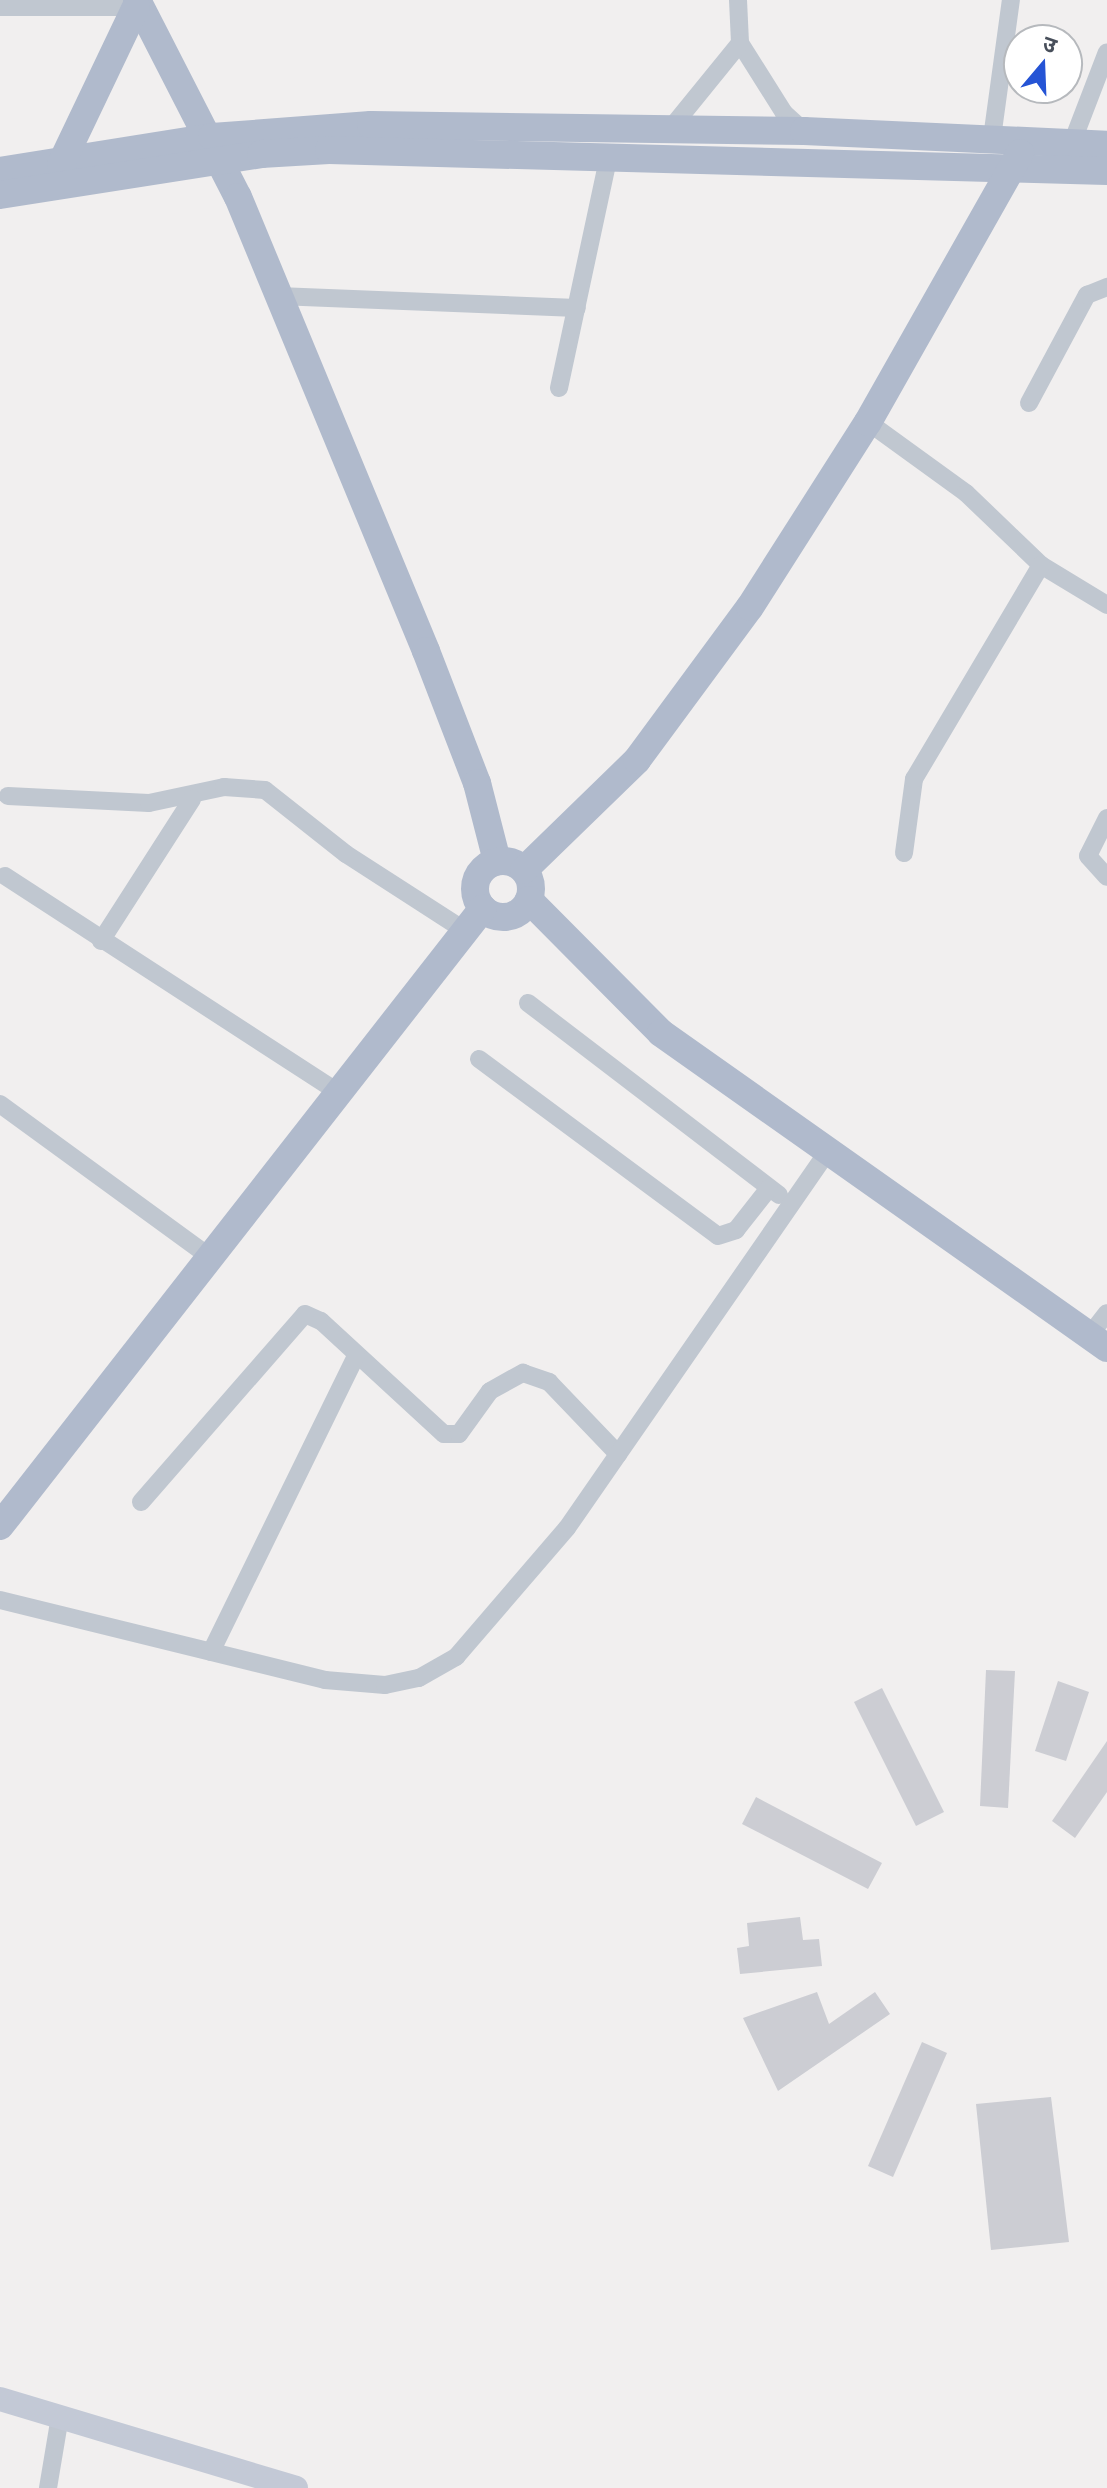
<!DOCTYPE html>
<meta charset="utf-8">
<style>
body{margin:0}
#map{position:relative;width:1107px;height:2488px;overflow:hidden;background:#f1efef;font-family:"Exo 2","Noto Sans Devanagari",sans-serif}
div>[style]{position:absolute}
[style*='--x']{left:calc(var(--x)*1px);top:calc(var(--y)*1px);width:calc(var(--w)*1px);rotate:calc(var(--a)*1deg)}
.building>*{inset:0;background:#cccdd3}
.street>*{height:18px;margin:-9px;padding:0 9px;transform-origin:9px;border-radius:9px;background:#c0c7d0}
.secondary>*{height:24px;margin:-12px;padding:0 12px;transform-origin:12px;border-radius:12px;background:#c3c9d6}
.primary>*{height:28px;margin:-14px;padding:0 14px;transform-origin:14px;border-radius:14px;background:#b0bacc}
.primary>.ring{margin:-14px;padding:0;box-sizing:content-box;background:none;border:28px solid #b0bacc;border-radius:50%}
span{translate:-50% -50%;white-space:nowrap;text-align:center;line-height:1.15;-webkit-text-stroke:8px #fff;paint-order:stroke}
.north{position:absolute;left:1003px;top:24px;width:80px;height:80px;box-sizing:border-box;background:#fff;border:2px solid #b6b9bd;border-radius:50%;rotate:19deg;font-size:22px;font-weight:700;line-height:32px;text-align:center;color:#484f5b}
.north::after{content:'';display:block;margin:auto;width:28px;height:36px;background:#2554d5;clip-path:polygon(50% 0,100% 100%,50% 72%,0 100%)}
</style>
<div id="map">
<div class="building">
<i style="clip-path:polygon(986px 1670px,1015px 1671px,1008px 1808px,980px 1806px)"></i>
<i style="clip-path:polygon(1058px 1681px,1089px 1692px,1066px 1761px,1035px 1751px)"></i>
<i style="clip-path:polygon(882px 1688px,944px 1812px,916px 1826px,854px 1702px)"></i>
<i style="clip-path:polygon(1107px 1741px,1107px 1792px,1075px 1838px,1052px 1821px)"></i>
<i style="clip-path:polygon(756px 1797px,882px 1863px,868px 1889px,742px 1824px)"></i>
<i style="clip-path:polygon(800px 1917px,803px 1940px,819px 1939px,822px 1966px,740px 1974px,737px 1948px,749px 1946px,747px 1923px)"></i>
<i style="clip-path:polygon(817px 1992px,829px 2024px,875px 1992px,890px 2014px,778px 2091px,743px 2018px)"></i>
<i style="clip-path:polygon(922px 2042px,947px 2053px,893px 2177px,868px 2166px)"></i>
<i style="clip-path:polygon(1051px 2097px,1069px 2242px,991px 2250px,976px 2104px)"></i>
</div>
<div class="street">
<i style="--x:738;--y:0;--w:43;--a:87.3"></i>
<i style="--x:740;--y:43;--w:83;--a:57.8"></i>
<i style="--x:784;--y:113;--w:27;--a:42"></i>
<i style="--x:0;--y:7;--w:136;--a:0"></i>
<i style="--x:671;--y:128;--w:109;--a:-50.9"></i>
<i style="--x:992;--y:138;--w:139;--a:-82.2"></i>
<i style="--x:1072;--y:143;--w:97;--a:-69"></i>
<i style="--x:278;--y:296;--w:299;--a:2.3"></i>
<i style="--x:559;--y:388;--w:238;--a:-77.9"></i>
<i style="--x:1029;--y:403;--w:123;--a:-61.8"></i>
<i style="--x:1087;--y:295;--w:22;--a:-22"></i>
<i style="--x:868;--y:422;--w:121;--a:35.9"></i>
<i style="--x:966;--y:493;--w:104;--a:43.8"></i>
<i style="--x:1041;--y:565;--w:77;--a:31.2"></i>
<i style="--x:8;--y:796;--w:141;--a:2.8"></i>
<i style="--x:149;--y:803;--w:77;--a:-12"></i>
<i style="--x:224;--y:787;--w:41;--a:4.2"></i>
<i style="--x:265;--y:790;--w:103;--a:38.3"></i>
<i style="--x:346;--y:854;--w:140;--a:32.8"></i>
<i style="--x:1107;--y:818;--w:42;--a:116.6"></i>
<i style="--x:1088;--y:856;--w:28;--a:48"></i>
<i style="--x:904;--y:853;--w:75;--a:-82.3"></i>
<i style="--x:914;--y:779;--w:249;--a:-59.3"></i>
<i style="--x:5;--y:876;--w:393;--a:33"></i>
<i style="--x:101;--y:941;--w:169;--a:-57.3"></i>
<i style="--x:528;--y:1003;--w:316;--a:37.4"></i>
<i style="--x:479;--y:1059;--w:297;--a:36.5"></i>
<i style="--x:718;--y:1236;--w:19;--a:-18"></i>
<i style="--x:736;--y:1230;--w:53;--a:-51.8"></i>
<i style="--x:0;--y:1104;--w:255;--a:36.1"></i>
<i style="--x:1089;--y:1336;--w:29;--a:-52"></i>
<i style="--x:141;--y:1502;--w:249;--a:-48.9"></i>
<i style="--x:305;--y:1314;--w:17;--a:24"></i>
<i style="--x:321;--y:1321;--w:167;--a:42.6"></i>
<i style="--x:444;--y:1434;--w:15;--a:0"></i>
<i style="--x:459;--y:1434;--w:53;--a:-54.2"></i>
<i style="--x:490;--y:1391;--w:38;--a:-29"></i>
<i style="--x:523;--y:1373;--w:28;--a:19"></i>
<i style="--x:549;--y:1382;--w:100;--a:46.2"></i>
<i style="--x:0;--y:1600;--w:335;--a:13.8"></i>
<i style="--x:325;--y:1680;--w:60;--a:4.8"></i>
<i style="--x:385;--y:1685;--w:35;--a:-12"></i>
<i style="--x:419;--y:1678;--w:43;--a:-29.6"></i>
<i style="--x:456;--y:1657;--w:170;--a:-49.3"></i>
<i style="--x:567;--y:1528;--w:455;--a:-55.3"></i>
<i style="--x:211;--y:1652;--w:330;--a:-63.9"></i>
<i style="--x:48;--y:2488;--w:73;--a:-80.5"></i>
</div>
<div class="secondary">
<i style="--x:0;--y:2399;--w:309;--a:16.7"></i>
</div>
<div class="primary">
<i style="--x:137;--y:0;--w:221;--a:62.9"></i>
<i style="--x:238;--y:197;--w:491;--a:67.5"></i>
<i style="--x:426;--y:651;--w:142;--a:68.9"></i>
<i style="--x:477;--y:783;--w:81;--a:75.6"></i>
<i style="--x:0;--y:171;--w:215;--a:-9.1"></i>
<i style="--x:212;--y:137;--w:159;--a:-4.3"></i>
<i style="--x:371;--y:125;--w:433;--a:0.8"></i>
<i style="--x:804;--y:131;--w:303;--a:2.6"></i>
<i style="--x:64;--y:177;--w:13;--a:-103"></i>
<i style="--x:61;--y:164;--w:174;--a:-64.5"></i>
<i style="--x:0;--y:195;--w:264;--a:-8.9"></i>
<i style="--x:261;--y:154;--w:68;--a:-3.4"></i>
<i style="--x:329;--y:150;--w:778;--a:1.55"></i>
<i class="ring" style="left:475px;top:861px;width:28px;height:28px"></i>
<i style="--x:524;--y:870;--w:158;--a:-44.2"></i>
<i style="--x:637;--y:760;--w:190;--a:-53.6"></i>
<i style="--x:750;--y:607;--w:219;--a:-57.5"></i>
<i style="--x:868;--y:422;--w:309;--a:-60.5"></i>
<i style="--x:529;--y:900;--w:187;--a:45.2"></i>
<i style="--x:661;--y:1033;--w:546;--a:35.23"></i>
<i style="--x:0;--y:1526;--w:784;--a:-51.99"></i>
</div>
<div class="north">उ</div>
</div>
